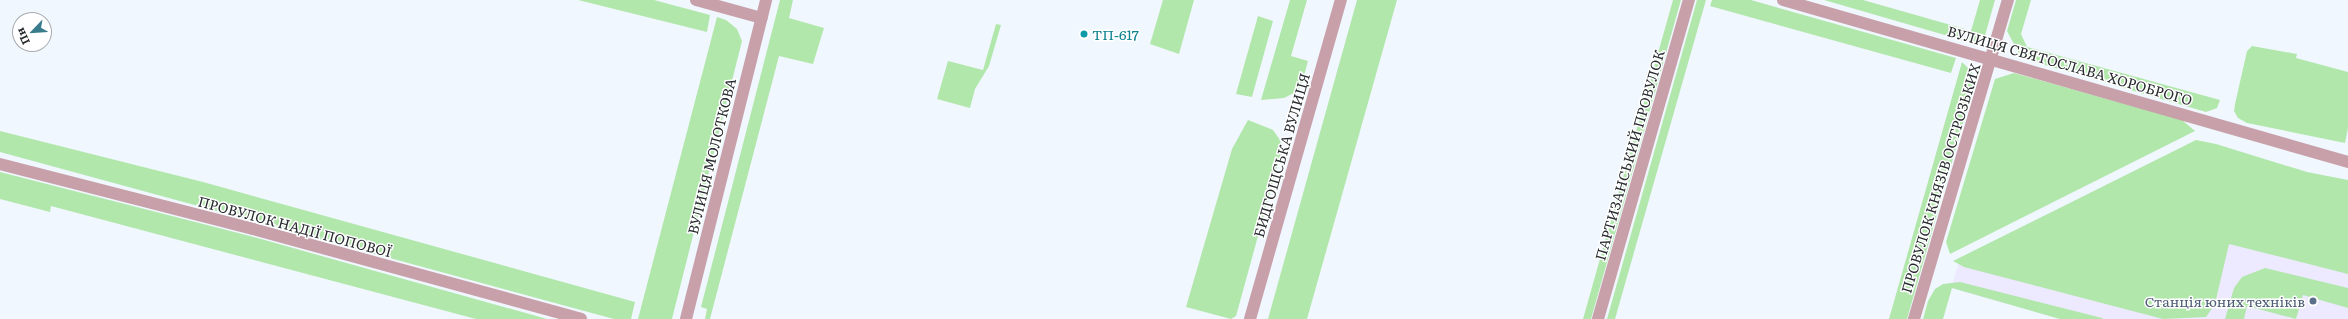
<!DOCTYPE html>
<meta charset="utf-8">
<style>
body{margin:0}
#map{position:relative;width:2348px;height:319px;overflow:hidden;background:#f0f7ff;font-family:Literata,serif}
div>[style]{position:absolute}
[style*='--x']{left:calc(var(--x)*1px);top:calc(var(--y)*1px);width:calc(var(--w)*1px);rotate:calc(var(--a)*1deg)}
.education>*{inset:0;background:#ede9ff}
.green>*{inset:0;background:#b2e7ab}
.minor>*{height:12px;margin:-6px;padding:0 6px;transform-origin:6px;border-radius:6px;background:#c8a0a9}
.dots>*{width:11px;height:11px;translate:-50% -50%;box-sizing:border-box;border:2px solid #fff;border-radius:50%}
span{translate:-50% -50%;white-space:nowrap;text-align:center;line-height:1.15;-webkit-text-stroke:3px #fff;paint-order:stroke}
.culture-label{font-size:14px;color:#0d838f}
.left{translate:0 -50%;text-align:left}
.street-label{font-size:14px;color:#282c2f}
.service-label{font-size:14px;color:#4e5e75}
.right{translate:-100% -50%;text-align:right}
.north{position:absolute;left:12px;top:12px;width:40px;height:40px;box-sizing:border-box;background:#fff;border:1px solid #a9abac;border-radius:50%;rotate:245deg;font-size:11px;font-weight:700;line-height:16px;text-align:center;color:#282c2f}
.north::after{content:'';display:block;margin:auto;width:14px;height:18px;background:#387c8c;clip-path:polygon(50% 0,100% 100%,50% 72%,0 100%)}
</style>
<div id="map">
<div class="education">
<i style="clip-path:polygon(2224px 156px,2348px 190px,2348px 319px,2060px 319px,1951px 288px,1960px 258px)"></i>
</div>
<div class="green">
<i style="clip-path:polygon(578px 0,654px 0,710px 15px,707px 32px)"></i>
<i style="clip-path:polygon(780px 0,793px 0,789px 18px,824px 28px,813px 64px,779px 56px,710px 319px,705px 319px,707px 309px,701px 307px)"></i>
<i style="clip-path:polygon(1163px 0,1194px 0,1179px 54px,1150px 44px)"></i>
<i style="clip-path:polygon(1290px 0,1307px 0,1291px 56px,1308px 61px,1301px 87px,1294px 93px,1284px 98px,1261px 100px)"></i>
<i style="clip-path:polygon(1357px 0,1397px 0,1307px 319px,1268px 319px)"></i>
<i style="clip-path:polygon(1673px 0,1681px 0,1591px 319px,1583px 319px)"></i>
<i style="clip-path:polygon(1697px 0,1706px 0,1615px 319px,1607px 319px)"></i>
<i style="clip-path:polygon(1712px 0,1751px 0,1956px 58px,1951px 73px,1710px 6px)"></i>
<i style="clip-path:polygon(1824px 0,1863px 0,1965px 29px,1962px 40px)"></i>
<i style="clip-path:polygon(1980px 0,1995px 0,1984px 39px,1980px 42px,1968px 41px)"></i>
<i style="clip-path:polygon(2016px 0,2031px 0,2021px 34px,2027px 47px,2220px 100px,2217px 108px,2206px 112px,2028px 60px,2018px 52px,2007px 31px)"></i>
<i style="clip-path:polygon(1258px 16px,1273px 21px,1252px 97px,1236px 94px)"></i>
<i style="clip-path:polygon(717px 17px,726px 20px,737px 29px,742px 41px,672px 319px,638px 319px)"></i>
<i style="clip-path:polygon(996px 24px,1001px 25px,989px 66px,975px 89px,970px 108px,937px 99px,948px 61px,983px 70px)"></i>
<i style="clip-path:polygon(2252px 46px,2297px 54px,2296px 58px,2348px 72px,2348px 128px,2345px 143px,2247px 123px,2238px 118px,2234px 111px,2235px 104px,2247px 51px)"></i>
<i style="clip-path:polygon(1962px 62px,1972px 72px,1974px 85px,1907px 319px,1889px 319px)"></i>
<i style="clip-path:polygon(2014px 73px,2182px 120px,2195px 131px,1950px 254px,1946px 242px,1995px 79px)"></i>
<i style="clip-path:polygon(1248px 120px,1273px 130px,1280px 140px,1282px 149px,1236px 316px,1231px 319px,1186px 307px,1232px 149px)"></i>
<i style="clip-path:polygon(0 131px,203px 182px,635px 302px,631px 319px,614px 319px,0 152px)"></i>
<i style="clip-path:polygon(2196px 140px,2216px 144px,2307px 172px,2348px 180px,2348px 274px,2229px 244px,2215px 304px,2206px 317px,2163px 319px,1964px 267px,1953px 261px)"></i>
<i style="clip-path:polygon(0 172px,250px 236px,547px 319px,476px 319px,51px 206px,50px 212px,0 199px)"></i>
<i style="clip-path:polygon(2265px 268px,2348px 288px,2348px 308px,2303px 295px,2296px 319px,2247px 306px,2244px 319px,2225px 319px,2234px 288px,2242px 277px)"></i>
<i style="clip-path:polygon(1960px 282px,2102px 318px,2103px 319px,2060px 319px,1952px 288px,1943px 319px,1923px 319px,1928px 301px,1935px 289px,1943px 284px)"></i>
</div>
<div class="minor">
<i style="--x:696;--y:0;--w:68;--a:15.3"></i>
<i style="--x:1783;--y:0;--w:588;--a:16"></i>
<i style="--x:0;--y:164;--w:261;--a:14.4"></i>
<i style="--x:253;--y:229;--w:340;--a:15.3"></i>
<i style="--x:686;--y:319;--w:329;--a:-75.9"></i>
<i style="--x:1250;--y:319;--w:332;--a:-74.1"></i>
<i style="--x:1598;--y:319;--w:332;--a:-74.1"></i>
<i style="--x:1914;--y:319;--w:333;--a:-73.6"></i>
</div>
<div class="dots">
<i style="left:1084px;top:34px;background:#0f9aa8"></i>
<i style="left:2313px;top:301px;background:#5c6f8a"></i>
</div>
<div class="culture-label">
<span class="left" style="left:1092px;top:34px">ТП-617</span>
</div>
<div class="street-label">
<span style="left:2070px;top:65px;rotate:16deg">ВУЛИЦЯ СВЯТОСЛАВА ХОРОБРОГО</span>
<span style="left:1281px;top:155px;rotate:-74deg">БИДГОЩСЬКА ВУЛИЦЯ</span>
<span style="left:1629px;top:155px;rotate:-74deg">ПАРТИЗАНСЬКИЙ ПРОВУЛОК</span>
<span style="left:711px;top:156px;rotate:-76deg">ВУЛИЦЯ МОЛОТКОВА</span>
<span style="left:1940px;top:178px;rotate:-73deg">ПРОВУЛОК КНЯЗІВ ОСТРОЗЬКИХ</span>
<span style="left:295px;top:226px;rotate:15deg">ПРОВУЛОК НАДІЇ ПОПОВОЇ</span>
</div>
<div class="service-label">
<span class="right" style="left:2305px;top:301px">Станція юних техніків</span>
</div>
<div class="north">Пн</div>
</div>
